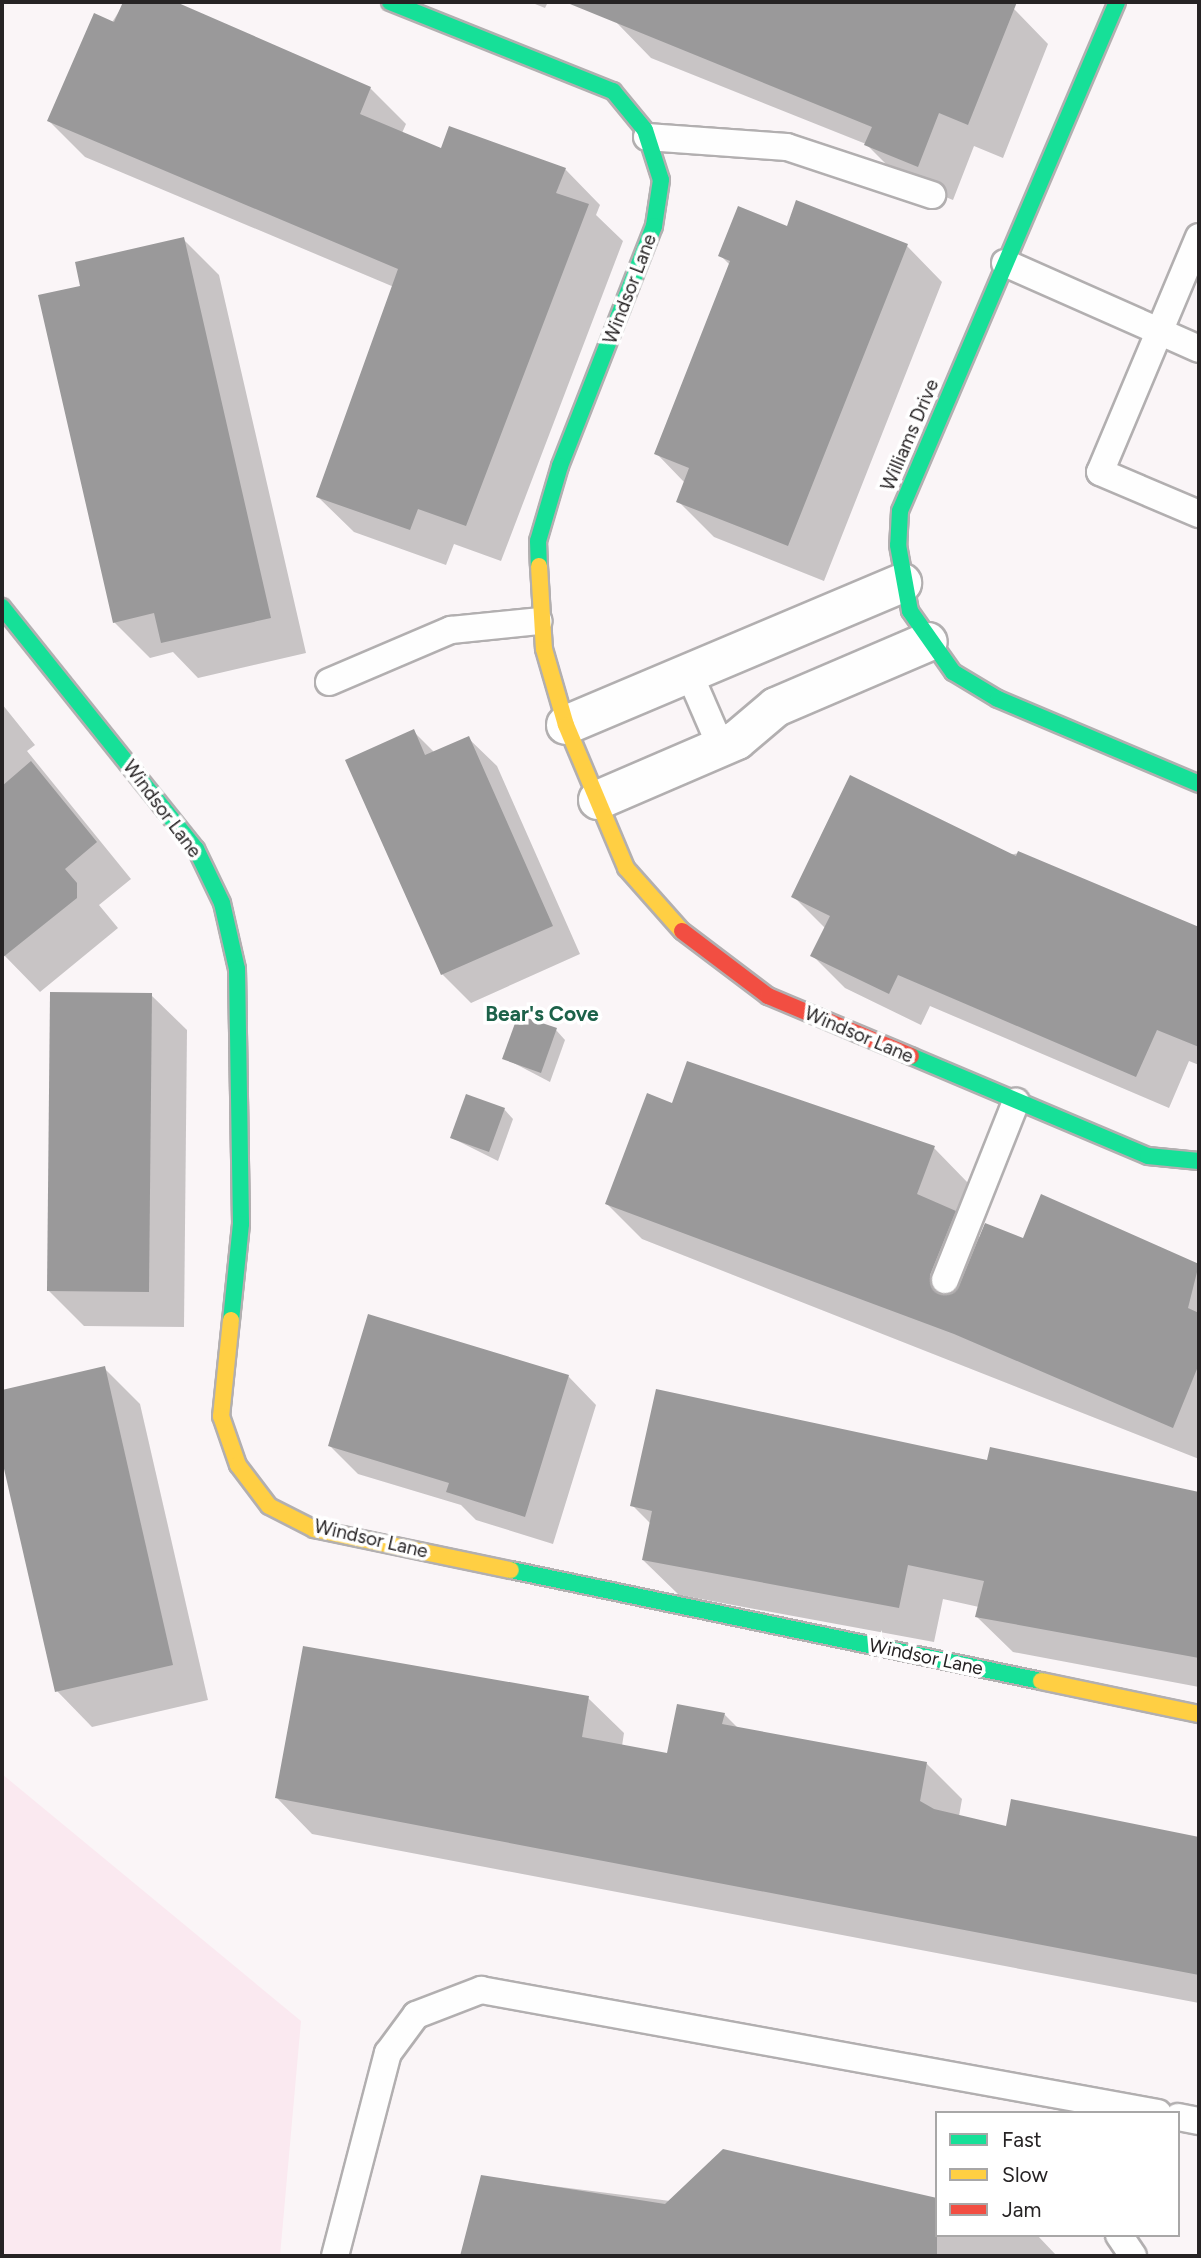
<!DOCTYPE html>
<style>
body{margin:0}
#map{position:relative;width:1201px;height:2258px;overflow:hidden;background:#faf5f7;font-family:Figtree,sans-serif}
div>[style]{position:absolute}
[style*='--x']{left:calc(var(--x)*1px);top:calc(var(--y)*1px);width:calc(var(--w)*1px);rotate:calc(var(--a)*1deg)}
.green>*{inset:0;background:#fae9f0}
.shadow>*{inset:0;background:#0003}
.building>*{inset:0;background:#9a999a}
.roads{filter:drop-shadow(2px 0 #b2afb0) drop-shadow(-2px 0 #b2afb0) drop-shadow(0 2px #b2afb0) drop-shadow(0 -2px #b2afb0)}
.lane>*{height:26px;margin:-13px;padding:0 13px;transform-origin:13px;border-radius:13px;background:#fefefe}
.street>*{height:38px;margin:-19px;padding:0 19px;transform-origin:19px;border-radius:19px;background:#fefefe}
.fast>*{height:16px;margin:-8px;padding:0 8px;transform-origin:8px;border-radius:8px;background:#16e098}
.slow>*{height:16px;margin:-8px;padding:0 8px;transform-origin:8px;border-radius:8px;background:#ffcf43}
.jam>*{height:16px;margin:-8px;padding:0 8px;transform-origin:8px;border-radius:8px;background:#f24e42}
span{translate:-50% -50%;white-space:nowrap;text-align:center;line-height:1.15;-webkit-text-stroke:7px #fff;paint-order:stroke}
.street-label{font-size:19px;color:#262324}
.neighbourhood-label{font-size:21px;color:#1c6149;font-weight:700}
.frame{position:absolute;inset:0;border:4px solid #262324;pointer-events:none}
.legend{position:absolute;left:935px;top:2111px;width:245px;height:126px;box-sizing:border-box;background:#fff;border:2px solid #a8a7a7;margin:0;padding:9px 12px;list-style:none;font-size:21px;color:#262324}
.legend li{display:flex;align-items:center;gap:14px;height:35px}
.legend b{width:35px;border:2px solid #a8a7a7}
</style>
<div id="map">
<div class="green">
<i style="clip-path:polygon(2px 1774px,301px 2021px,280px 2256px,2px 2256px)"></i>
</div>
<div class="shadow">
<i style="clip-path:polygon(125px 2px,171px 2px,370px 88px,406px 124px,402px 133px,442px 150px,565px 169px,600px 205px,596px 215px,623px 241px,501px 561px,454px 544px,446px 565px,354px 532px,318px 497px,394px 287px,85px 157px,49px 121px)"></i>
<i style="clip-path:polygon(530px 2px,548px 2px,545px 8px)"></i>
<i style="clip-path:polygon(625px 2px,994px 2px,1014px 9px,1048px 44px,1003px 158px,974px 146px,953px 200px,901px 179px,866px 144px,651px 58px,617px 23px)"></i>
<i style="clip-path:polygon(788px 228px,907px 246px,942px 282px,824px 581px,714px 537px,678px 501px,685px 483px,657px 454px,730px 265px,720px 255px)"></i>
<i style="clip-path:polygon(183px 239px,219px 275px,306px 653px,198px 678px,173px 652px,150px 658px,114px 622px,82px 287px)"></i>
<i style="clip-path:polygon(2px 704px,35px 745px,27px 751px,131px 879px,99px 905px,118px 928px,40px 992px,2px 953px)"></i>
<i style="clip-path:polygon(413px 731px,435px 753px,468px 738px,497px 766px,580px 954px,471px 1003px,442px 974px)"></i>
<i style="clip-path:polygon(1019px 853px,1199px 929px,1199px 1065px,1189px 1061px,1169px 1108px,930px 1006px,921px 1025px,845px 988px,812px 955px,826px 929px,793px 896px)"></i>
<i style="clip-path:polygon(151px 995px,187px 1030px,184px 1327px,84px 1326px,49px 1291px)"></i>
<i style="clip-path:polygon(556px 1030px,565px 1040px,550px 1082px,504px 1058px)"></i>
<i style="clip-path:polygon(673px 1105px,934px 1148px,969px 1184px,957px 1215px,980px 1238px,1024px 1240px,1042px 1196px,1199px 1265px,1199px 1459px,642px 1239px,607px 1204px)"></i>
<i style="clip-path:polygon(504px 1109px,513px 1119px,498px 1161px,452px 1138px)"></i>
<i style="clip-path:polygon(104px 1368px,140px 1404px,208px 1700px,92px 1727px,57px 1691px,2px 1452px,2px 1392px)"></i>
<i style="clip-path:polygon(568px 1376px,596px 1405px,553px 1544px,476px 1520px,461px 1505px,358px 1474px,330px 1446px)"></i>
<i style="clip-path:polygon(991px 1449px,1199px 1494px,1199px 1687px,1013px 1652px,977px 1617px,979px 1607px,943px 1599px,934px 1642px,679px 1595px,643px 1560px,651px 1524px,632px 1505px,988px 1462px)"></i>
<i style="clip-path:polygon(588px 1698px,624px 1733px,622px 1746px,669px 1755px,724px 1714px,739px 1729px,926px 1763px,962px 1799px,959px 1816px,1007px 1828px,1013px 1801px,1199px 1838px,1199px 2003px,312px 1834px,277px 1798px)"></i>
<i style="clip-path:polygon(482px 2177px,937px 2235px,1037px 2235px,1056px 2255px,462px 2256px)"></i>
</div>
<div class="building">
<i style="clip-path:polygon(123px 2px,176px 2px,371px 87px,360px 114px,441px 148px,449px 126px,566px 168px,556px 193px,589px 204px,466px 526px,418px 509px,410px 530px,316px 497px,398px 269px,47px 121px,94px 13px,114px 22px)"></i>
<i style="clip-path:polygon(565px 2px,1017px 2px,968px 125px,939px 113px,918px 167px,864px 145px,872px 127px)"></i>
<i style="clip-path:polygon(796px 200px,908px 244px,788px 546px,676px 502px,689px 468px,654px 454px,730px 261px,718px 256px,738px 206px,787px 226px)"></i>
<i style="clip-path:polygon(184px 237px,271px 618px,161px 643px,154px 613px,113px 623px,38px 295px,80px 286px,75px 262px)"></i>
<i style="clip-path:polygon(414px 729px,425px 755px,469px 736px,553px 926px,441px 975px,345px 760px)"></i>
<i style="clip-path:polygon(31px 761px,97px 842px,65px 869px,77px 883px,77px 898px,2px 958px,2px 786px)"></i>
<i style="clip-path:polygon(850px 775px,1016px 856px,1018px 851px,1199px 927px,1199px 1047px,1157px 1030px,1136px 1077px,898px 975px,889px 994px,810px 956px,830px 916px,791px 897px)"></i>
<i style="clip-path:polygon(50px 992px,152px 993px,149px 1292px,47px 1291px)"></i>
<i style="clip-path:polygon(518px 1015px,557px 1028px,541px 1073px,502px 1059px)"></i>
<i style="clip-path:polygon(687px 1061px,935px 1146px,917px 1194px,956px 1211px,930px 1275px,939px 1294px,959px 1286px,985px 1223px,1023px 1238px,1041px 1194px,1199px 1264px,1188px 1308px,1199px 1313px,1199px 1364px,1173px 1428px,954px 1334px,605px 1204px,647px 1093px,672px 1103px)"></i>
<i style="clip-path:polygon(466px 1094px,505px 1108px,489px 1152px,450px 1138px)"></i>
<i style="clip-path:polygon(368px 1314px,569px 1375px,525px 1517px,446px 1492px,449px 1483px,328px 1446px)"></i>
<i style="clip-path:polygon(105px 1366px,173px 1665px,55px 1692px,2px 1460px,2px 1390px)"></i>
<i style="clip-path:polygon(656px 1389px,987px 1460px,990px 1447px,1199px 1492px,1199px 1658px,975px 1617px,984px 1581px,908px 1565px,899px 1608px,642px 1560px,652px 1511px,630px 1506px)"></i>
<i style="clip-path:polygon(303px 1646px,589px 1696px,582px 1737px,667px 1753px,677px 1704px,725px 1713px,722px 1724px,927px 1762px,920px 1801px,934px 1809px,1006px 1826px,1011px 1799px,1199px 1837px,1199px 1975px,275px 1798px)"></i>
<i style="clip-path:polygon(723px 2149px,937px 2198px,937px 2256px,460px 2256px,481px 2175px,665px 2204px)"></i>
</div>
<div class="roads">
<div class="lane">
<i style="--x:647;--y:137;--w:140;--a:4.1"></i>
<i style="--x:787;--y:147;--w:153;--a:18.3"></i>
<i style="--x:1199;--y:237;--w:255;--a:112.8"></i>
<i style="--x:1100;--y:472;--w:108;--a:23"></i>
<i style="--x:1005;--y:263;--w:212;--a:23.9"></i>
<i style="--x:689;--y:673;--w:81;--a:66.6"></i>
<i style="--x:329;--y:682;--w:133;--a:-23.1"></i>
<i style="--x:451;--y:630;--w:88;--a:-5.8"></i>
<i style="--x:945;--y:1280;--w:192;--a:-68.3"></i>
<i style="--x:1178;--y:2117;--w:21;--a:11"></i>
<i style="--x:1119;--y:2235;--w:25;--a:56"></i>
<i style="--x:335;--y:2256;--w:210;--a:-75.4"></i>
<i style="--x:388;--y:2053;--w:47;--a:-53.6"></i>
<i style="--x:416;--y:2015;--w:70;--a:-21"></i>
<i style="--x:481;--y:1990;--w:688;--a:10.3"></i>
</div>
<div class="street">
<i style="--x:566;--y:725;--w:365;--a:-22.9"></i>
<i style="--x:598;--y:800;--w:151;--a:-23.3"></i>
<i style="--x:737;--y:740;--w:51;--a:-40.2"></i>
<i style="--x:776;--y:707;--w:165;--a:-23.2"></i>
</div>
<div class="fast">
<i style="--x:390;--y:2;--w:240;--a:21.8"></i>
<i style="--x:613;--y:91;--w:50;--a:50.6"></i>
<i style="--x:645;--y:130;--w:52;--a:72.3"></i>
<i style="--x:661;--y:180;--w:47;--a:98.7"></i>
<i style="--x:654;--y:226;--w:258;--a:111.4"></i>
<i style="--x:560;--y:466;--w:78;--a:106.3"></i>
<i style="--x:538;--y:541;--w:25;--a:88"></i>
<i style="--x:1117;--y:2;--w:553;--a:113.09"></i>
<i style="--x:900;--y:511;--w:34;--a:93"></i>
<i style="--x:898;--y:545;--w:67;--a:79.7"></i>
<i style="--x:910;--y:611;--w:75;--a:54.8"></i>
<i style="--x:953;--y:672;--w:52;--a:31"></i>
<i style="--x:998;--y:699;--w:218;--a:22.9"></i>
<i style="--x:2;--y:607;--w:310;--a:51.3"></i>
<i style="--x:196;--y:849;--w:60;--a:64.3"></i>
<i style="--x:222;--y:903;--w:68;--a:77.2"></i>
<i style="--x:237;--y:969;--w:255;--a:89.1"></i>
<i style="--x:241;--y:1224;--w:97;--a:95.9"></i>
<i style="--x:911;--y:1056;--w:257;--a:22.9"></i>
<i style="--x:1148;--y:1156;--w:51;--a:5.6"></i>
<i style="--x:511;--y:1570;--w:541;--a:11.83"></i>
</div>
<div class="slow">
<i style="--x:539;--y:566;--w:83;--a:86.6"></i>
<i style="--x:544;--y:649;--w:79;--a:73.9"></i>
<i style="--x:566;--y:725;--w:155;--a:67.2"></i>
<i style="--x:626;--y:868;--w:84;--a:48.4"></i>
<i style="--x:231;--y:1320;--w:97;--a:95.9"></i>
<i style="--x:221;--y:1416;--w:52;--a:70.9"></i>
<i style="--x:238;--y:1465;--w:51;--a:52.9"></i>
<i style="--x:269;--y:1506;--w:51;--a:27.1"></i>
<i style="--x:314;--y:1529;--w:201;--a:11.8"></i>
<i style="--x:1041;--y:1681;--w:161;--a:11.8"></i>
</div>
<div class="jam">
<i style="--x:682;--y:931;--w:108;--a:37.1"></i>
<i style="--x:768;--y:996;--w:155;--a:22.8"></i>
</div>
</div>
<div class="street-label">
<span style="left:630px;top:289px;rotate:-69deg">Windsor Lane</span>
<span style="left:910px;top:435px;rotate:-67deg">Williams Drive</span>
<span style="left:162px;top:809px;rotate:53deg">Windsor Lane</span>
<span style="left:859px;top:1035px;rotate:23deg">Windsor Lane</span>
<span style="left:371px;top:1539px;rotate:13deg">Windsor Lane</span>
<span style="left:926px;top:1657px;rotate:12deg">Windsor Lane</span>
</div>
<div class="neighbourhood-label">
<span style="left:542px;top:1014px">Bear's Cove</span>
</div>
<div class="frame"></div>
<ul class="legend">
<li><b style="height:9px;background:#16e098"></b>Fast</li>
<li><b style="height:9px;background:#ffcf43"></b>Slow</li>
<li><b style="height:9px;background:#f24e42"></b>Jam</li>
</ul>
</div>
